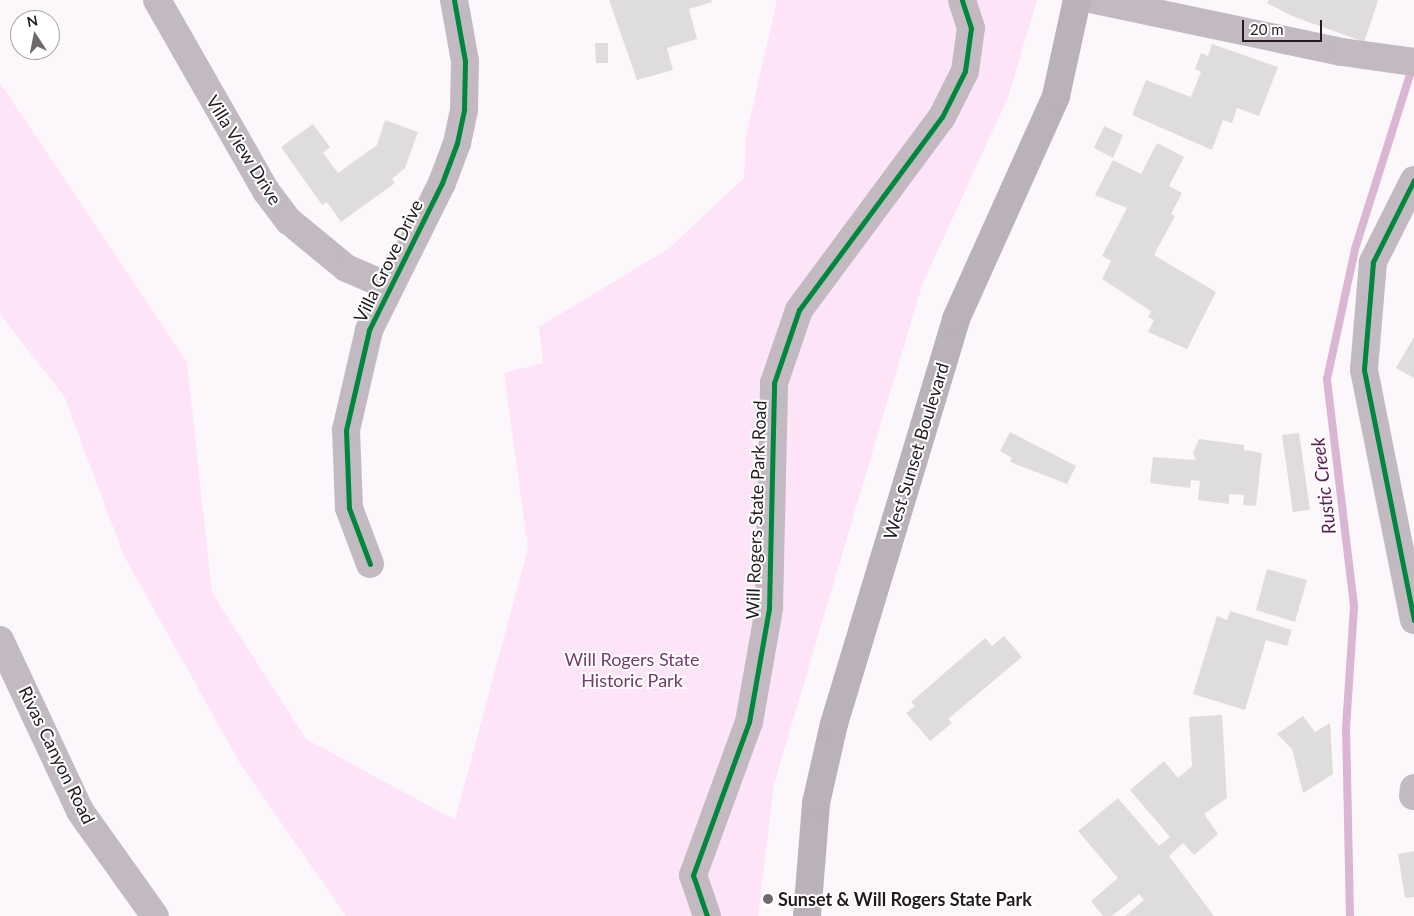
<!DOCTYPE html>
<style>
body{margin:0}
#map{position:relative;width:1414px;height:916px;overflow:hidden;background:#fcf7fb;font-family:Lato,sans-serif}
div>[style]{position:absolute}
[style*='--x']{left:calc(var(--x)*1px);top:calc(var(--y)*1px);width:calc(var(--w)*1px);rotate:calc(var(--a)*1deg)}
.green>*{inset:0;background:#fde4f8}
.stream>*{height:8px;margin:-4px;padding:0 4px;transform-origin:4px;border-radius:4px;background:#dab5d4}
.building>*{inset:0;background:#dedddb}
.minor>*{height:28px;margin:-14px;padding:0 14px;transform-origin:14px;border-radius:14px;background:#c2bac0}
.major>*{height:28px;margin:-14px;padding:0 14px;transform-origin:14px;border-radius:14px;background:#bbb1b9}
.cycleway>*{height:5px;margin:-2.5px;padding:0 2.5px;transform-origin:2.5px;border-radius:2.5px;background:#00873e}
.dots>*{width:14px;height:14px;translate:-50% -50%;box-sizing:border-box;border:2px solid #fff;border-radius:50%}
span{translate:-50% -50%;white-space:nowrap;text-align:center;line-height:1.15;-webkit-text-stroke:4px #fff;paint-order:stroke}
.street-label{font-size:18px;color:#221b21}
.park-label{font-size:18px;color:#75376d}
.poi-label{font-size:18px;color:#221b21;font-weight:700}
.left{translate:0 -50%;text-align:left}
.water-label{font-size:19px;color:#5f2258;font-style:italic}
.north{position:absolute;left:10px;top:10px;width:50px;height:50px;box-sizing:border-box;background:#fff;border:1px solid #a7a4a6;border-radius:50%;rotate:349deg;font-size:14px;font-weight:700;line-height:20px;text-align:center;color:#221b21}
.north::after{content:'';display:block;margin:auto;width:18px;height:22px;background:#6e686d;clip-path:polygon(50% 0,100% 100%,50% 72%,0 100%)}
.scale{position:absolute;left:1242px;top:20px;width:80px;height:22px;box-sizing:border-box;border:2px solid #221b21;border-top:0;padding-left:6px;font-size:15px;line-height:18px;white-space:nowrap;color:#221b21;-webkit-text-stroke:4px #fff;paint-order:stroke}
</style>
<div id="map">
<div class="green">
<i style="clip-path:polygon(777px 0,1037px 0,1008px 97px,922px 285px,774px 784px,758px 916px,346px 916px,241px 765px,124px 556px,64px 396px,0 314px,0 83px,187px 362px,212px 593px,306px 739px,455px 820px,528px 548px,504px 373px,543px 363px,539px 327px,668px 249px,744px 178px,746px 136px)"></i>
</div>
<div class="stream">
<i style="--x:1350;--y:916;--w:188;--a:-91.2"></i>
<i style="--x:1346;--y:728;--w:122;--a:-86.2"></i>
<i style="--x:1354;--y:606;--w:229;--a:-96.8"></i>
<i style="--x:1327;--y:379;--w:133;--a:-77.8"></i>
<i style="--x:1355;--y:249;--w:193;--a:-72.5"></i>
</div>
<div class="building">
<i style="clip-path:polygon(609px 0,711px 0,712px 2px,689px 9px,697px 39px,667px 48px,673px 70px,637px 80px)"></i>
<i style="clip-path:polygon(1269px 0,1376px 0,1378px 1px,1364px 42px,1292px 16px,1267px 3px)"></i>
<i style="clip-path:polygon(595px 43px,608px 43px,608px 63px,596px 63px)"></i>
<i style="clip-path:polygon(1212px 44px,1278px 67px,1259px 116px,1237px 108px,1232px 123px,1223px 120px,1212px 150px,1132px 115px,1146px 80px,1191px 97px,1201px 72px,1195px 69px,1201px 53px,1208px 56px)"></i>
<i style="clip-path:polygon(385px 120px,418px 132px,405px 168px,392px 179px,395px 183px,341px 222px,327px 202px,322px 205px,281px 147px,313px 124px,330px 147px,323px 153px,338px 173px,377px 145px)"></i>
<i style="clip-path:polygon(1104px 126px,1123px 135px,1113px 158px,1094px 148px)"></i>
<i style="clip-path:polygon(1157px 143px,1184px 157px,1169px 186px,1182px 193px,1171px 214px,1175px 216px,1154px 255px,1216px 292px,1187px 349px,1148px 332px,1154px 320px,1148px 317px,1151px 311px,1102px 279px,1111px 261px,1102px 256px,1127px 208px,1095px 195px,1113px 160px,1141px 174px)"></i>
<i style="clip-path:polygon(1414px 337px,1414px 378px,1396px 368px)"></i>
<i style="clip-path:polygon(1010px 432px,1076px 466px,1067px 484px,1010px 462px,1012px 458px,1000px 451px)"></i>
<i style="clip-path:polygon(1299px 433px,1310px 510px,1293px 512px,1282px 435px)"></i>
<i style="clip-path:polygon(1199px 439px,1244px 445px,1244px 450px,1262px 453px,1256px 506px,1243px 505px,1244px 495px,1229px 494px,1229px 504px,1198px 500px,1200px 481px,1191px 480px,1190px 488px,1150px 483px,1153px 457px,1196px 460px,1193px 453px)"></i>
<i style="clip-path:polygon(1267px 569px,1307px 580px,1295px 622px,1256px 610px)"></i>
<i style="clip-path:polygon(1230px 611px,1292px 630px,1287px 646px,1266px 640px,1245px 710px,1193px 694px,1217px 616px,1227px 620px)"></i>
<i style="clip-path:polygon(1004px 636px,1022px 657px,948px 719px,952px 723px,930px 741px,906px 713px,915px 706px,911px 702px,985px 638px,992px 646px)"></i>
<i style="clip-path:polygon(1222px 715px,1227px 798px,1204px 814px,1218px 834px,1194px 855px,1183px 843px,1169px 856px,1214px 916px,1125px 916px,1144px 900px,1139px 894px,1112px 916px,1103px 916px,1091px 901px,1118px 878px,1078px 831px,1118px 798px,1159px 846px,1170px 837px,1130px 790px,1164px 761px,1178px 778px,1192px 766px,1189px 717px)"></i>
<i style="clip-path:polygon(1303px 716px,1315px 732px,1330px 723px,1333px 774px,1303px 793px,1292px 749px,1277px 734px)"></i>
<i style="clip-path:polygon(1414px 851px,1414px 897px,1405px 898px,1398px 854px)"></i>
</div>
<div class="minor">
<i style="--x:157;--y:0;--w:220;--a:60.3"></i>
<i style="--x:266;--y:191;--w:38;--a:53"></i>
<i style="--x:289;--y:221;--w:74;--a:39.5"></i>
<i style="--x:346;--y:268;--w:46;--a:23.2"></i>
<i style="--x:1095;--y:0;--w:252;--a:11.9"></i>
<i style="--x:1342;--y:52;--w:73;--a:7.9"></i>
<i style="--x:1414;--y:180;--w:92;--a:116.6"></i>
<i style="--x:1373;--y:262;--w:108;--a:94.8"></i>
<i style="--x:1364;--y:370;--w:255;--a:78.7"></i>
<i style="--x:370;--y:564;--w:60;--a:-110.6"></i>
<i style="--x:349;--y:508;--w:78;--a:-92.2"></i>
<i style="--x:346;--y:430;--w:103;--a:-77"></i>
<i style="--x:369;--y:330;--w:164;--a:-63.6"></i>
<i style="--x:442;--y:183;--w:43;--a:-69.4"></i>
<i style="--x:457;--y:143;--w:35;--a:-78"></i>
<i style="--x:464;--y:109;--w:48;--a:-88.8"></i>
<i style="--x:465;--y:61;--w:62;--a:-100.2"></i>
<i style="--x:0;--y:640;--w:189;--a:64.9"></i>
<i style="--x:80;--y:811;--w:129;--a:54.5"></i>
<i style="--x:1413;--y:796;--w:8;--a:-83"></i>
<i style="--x:707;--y:916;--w:43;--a:-108.9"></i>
<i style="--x:693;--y:875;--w:163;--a:-69.9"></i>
<i style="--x:749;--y:722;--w:116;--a:-80"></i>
<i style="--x:769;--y:608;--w:225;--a:-88.7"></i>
<i style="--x:774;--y:383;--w:77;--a:-71.1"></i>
<i style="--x:799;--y:310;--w:240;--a:-53.5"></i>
<i style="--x:942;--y:117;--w:51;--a:-63.4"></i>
<i style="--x:965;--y:71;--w:43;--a:-82.1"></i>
<i style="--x:971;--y:28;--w:29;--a:-108"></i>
</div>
<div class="major">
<i style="--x:807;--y:916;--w:113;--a:-85.4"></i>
<i style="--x:816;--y:803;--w:81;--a:-77.2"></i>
<i style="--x:834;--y:724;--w:423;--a:-73.2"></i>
<i style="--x:956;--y:319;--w:244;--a:-65.8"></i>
<i style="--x:1056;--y:96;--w:98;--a:-77.7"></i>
</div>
<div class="cycleway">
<i style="--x:1414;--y:180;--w:92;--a:116.6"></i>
<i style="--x:1373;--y:262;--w:108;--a:94.8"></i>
<i style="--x:1364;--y:370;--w:255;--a:78.7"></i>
<i style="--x:370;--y:564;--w:60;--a:-110.6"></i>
<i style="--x:349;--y:508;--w:78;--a:-92.2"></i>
<i style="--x:346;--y:430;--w:103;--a:-77"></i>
<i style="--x:369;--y:330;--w:164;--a:-63.6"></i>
<i style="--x:442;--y:183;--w:43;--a:-69.4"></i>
<i style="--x:457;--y:143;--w:35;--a:-78"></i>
<i style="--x:464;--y:109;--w:48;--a:-88.8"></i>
<i style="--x:465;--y:61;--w:62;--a:-100.2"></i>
<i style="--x:707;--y:916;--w:43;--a:-108.9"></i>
<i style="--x:693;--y:875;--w:163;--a:-69.9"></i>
<i style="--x:749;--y:722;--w:116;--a:-80"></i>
<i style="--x:769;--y:608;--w:225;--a:-88.7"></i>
<i style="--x:774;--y:383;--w:77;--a:-71.1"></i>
<i style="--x:799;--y:310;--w:240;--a:-53.5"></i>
<i style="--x:942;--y:117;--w:51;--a:-63.4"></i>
<i style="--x:965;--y:71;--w:43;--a:-82.1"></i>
<i style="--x:971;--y:28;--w:29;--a:-108"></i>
</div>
<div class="dots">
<i style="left:768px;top:899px;background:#6e686d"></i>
</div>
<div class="street-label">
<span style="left:244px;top:150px;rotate:58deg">Villa View Drive</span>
<span style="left:388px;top:261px;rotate:-64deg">Villa Grove Drive</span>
<span style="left:916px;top:451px;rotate:-73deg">West Sunset Boulevard</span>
<span style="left:756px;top:510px;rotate:-88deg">Will Rogers State Park Road</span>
<span style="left:57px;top:755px;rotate:64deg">Rivas Canyon Road</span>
</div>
<div class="park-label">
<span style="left:632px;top:670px">Will Rogers State<br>Historic Park</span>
</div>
<div class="poi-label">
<span class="left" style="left:778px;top:899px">Sunset &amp; Will Rogers State Park</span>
</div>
<div class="water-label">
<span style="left:1323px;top:486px;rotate:-97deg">Rustic Creek</span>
</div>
<div class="north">N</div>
<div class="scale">20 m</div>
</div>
